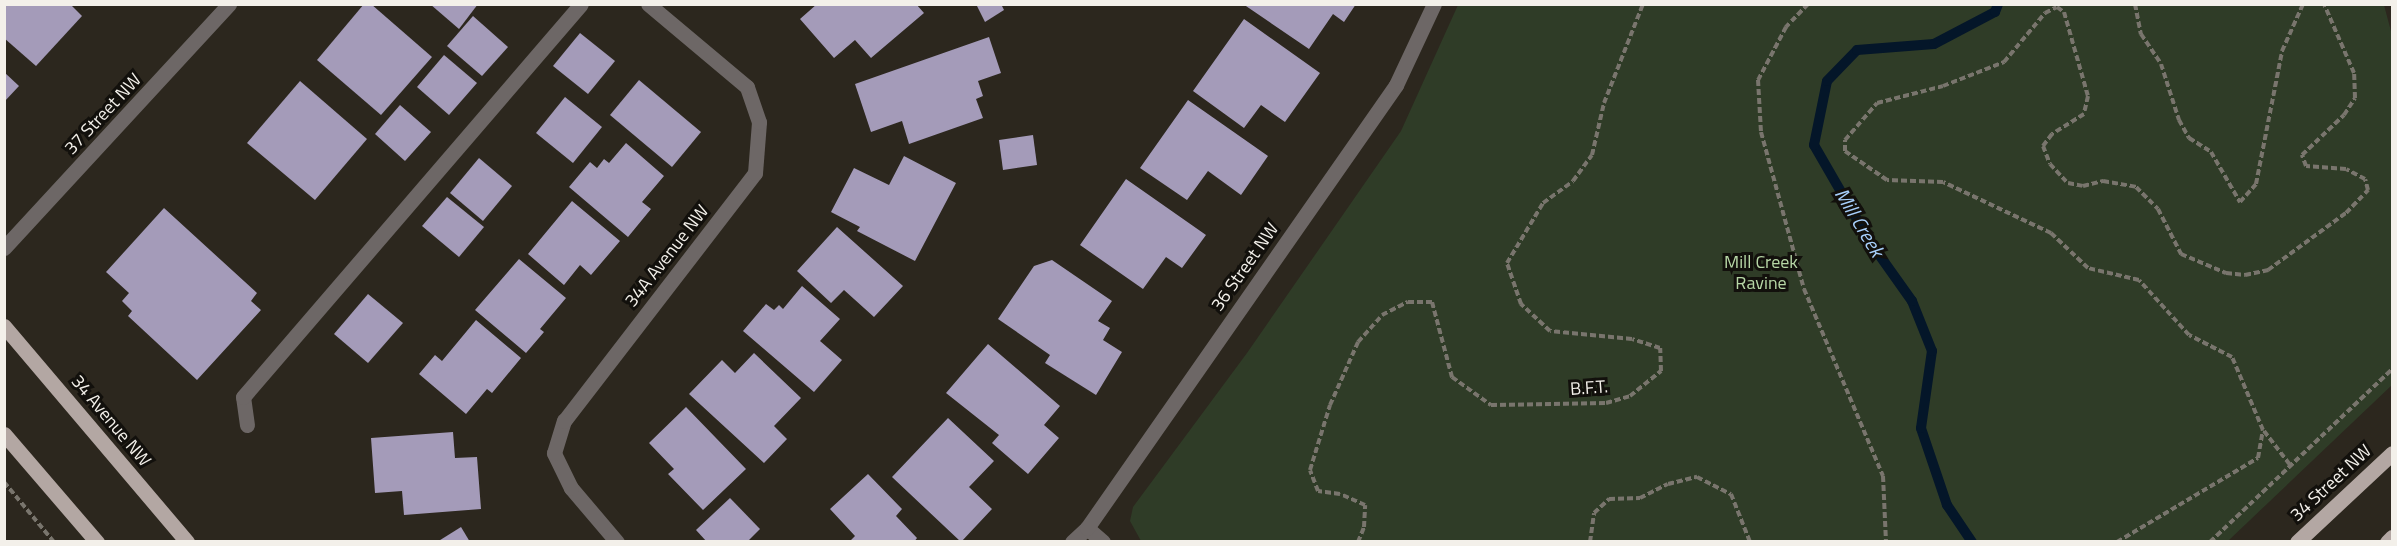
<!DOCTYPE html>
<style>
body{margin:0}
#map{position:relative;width:2397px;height:546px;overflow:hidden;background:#2c271e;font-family:"Titillium Web",sans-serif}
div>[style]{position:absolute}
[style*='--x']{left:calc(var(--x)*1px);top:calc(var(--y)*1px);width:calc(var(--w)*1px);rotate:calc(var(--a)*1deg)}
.green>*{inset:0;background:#2f3c27}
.stream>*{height:10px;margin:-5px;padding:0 5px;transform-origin:5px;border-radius:5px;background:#041629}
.building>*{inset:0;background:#a49bb9}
.path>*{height:4px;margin-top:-2px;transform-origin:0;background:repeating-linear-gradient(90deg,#79756d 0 6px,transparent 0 9px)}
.minor>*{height:15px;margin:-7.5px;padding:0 7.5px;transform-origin:7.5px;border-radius:7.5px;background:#6d6766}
.major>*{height:15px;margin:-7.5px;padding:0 7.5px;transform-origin:7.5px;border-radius:7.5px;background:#b3a7a3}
span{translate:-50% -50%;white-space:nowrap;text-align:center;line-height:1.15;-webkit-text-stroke:6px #12100c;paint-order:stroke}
.street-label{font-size:18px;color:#f3f0ea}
.park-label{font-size:18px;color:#b7d7a6}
.water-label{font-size:20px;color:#a7cffb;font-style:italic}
.frame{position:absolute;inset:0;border:6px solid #f3f0ea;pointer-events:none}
</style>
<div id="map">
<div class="green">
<i style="clip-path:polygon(1458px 5px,2384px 5px,2392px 35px,2392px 385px,2228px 541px,1141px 541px,1130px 521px,1133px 507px,1247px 353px,1401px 131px)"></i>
</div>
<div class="stream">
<i style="--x:1972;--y:542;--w:45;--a:-124"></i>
<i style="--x:1947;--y:505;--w:81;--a:-108.7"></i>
<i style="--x:1921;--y:428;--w:78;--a:-81.9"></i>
<i style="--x:1932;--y:351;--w:54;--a:-111.8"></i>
<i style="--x:1912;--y:301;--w:72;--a:-125.4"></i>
<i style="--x:1870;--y:242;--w:112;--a:-120"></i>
<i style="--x:1814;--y:145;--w:65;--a:-78.5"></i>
<i style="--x:1827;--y:81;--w:43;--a:-45.9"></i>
<i style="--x:1857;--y:50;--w:77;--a:-4.5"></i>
<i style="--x:1934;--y:44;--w:69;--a:-27.7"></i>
<i style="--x:1995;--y:12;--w:9;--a:-69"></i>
</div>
<div class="building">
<i style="clip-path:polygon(4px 4px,70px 4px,82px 16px,36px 66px,4px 38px)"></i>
<i style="clip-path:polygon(364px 4px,371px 4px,432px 57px,381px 115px,317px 60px)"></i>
<i style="clip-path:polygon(430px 4px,478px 4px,459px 29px)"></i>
<i style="clip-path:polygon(817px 4px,916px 4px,924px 13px,871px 58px,855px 40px,834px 58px,800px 19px)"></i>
<i style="clip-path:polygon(976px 4px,1001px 4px,1004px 10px,985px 22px)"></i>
<i style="clip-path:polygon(1243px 4px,1356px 4px,1344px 22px,1333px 14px,1309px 49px)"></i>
<i style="clip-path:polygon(473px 16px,508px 47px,482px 76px,447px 46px)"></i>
<i style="clip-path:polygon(1244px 19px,1320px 73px,1285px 122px,1261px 105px,1244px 128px,1193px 91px)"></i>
<i style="clip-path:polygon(580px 33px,615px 61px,588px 94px,553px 66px)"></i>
<i style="clip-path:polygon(989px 37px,1001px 73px,978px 81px,983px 96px,976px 99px,983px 118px,909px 144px,902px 121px,871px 132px,855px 84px)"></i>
<i style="clip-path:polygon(444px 55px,477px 83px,449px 115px,417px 87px)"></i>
<i style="clip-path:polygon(4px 72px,19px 86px,4px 102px)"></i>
<i style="clip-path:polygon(639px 80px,701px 132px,672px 167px,610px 115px)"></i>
<i style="clip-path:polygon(300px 81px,367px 139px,315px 200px,247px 143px)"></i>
<i style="clip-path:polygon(565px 97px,602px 127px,573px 163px,536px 133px)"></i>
<i style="clip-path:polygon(1188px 100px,1268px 156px,1241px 195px,1208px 171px,1187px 200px,1140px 168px)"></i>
<i style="clip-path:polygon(400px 105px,431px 132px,405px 161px,375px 134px)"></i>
<i style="clip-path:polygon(1033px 135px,1037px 165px,1003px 170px,999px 140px)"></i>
<i style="clip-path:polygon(626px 143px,664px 176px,642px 202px,651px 209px,628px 237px,569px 187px,590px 162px,597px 168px,604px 159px,609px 163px)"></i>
<i style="clip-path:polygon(904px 156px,956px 183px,915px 261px,857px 231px,860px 227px,831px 212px,854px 168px,889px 185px)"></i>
<i style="clip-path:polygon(479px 158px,512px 186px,483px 221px,450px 193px)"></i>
<i style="clip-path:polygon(1126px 179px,1206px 235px,1182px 268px,1166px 257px,1143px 289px,1080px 245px)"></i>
<i style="clip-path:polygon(447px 197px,484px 227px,459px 257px,422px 226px)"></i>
<i style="clip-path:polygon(572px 201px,620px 241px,591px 275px,580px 265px,564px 285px,528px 254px)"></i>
<i style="clip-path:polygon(164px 208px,257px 293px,251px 301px,261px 310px,197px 380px,128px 316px,132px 311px,122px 301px,129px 293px,106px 272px)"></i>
<i style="clip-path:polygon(837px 227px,903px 286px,874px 317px,844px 290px,831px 303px,797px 271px)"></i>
<i style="clip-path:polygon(519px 259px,566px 298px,540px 329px,544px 332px,526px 353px,475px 310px)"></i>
<i style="clip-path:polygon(1052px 260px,1112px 301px,1098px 321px,1110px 328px,1103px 340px,1122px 352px,1096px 395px,1045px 363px,1050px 355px,998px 319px,1034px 266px)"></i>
<i style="clip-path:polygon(802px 286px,840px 319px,820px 341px,842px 360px,814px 392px,743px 331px,766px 304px,774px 310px,779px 305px,783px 309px)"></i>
<i style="clip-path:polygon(368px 294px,403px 323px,368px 363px,334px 334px)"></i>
<i style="clip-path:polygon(476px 320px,521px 358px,492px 393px,487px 389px,466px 414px,419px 374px,435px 355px,442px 361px)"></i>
<i style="clip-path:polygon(988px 344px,1060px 406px,1044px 425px,1059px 438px,1028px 474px,992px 443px,999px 435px,946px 393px)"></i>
<i style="clip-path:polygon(754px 353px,801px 398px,774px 426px,787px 439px,764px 463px,689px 394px,722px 360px,735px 373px)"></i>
<i style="clip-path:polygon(686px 407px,746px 469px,703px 510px,668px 474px,674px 469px,649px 443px)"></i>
<i style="clip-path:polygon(948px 418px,994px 461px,969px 487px,992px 509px,961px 542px,892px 477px)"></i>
<i style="clip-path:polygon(453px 432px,455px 458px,477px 457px,481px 509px,404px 515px,402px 491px,375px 493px,371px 438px)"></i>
<i style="clip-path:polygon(868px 474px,902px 509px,896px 516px,917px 538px,914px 542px,849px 542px,855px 536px,830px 509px)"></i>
<i style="clip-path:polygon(730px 498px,760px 529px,747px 542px,707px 542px,696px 530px)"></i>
<i style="clip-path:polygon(461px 527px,470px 542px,437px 542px)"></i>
</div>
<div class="path">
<i style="--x:1808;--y:4;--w:32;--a:134"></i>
<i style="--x:1786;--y:27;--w:60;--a:117.8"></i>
<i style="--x:1758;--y:80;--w:52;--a:86.7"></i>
<i style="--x:1761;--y:132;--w:163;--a:74.7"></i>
<i style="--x:1804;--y:289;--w:203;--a:67.1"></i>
<i style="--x:1883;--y:476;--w:66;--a:87.4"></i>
<i style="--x:2135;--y:4;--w:31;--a:79"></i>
<i style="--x:2141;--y:34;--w:36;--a:56"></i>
<i style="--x:2161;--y:64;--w:59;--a:72.2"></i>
<i style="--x:2179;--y:120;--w:21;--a:61"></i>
<i style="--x:2189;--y:138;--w:26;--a:32"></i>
<i style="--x:2211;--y:152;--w:58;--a:59.9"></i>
<i style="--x:2240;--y:202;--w:24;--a:-48"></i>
<i style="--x:2256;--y:184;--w:136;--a:-78.9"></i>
<i style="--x:2282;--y:51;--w:51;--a:-65.9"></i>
<i style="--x:2264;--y:431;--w:44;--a:52.4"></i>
<i style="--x:4;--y:482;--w:78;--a:50.2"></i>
<i style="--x:1358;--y:542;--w:16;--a:-68"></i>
<i style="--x:1364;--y:527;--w:22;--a:-87"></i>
<i style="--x:1365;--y:505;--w:27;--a:-156"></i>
<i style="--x:1340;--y:494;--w:22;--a:-172"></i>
<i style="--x:1318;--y:491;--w:22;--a:-111"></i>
<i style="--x:1310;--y:470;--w:68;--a:-72.9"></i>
<i style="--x:1330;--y:405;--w:69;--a:-66"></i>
<i style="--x:1358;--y:342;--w:36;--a:-48"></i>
<i style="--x:1382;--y:315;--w:29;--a:-27"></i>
<i style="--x:1408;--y:302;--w:24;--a:0"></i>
<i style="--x:1432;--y:302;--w:78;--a:75.1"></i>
<i style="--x:1452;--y:377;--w:48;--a:35.7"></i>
<i style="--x:1491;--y:405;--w:115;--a:-1"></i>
<i style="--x:1606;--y:403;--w:25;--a:-16"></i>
<i style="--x:1630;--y:396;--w:40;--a:-39"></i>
<i style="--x:1661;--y:371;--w:23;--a:-92"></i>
<i style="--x:1660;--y:348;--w:29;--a:-162"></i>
<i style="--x:1632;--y:339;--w:82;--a:-174.4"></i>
<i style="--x:1550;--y:331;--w:40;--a:-137"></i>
<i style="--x:1521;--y:304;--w:43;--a:-108.9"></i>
<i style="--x:1507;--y:263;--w:70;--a:-59"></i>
<i style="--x:1543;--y:203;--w:37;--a:-36"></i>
<i style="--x:1573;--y:181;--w:32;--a:-54"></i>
<i style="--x:1592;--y:155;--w:53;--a:-77"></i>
<i style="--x:1604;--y:103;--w:106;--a:-68.5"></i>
<i style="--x:1590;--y:542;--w:29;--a:-82"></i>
<i style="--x:1594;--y:513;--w:21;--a:-43"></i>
<i style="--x:1609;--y:499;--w:31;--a:-2"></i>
<i style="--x:1640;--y:498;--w:31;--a:-27"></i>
<i style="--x:1668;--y:484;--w:30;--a:-14"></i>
<i style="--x:1697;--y:477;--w:38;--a:27"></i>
<i style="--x:1731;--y:494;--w:52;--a:68.4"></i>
<i style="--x:2117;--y:542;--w:164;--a:-30.8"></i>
<i style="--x:2258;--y:458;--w:28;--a:-80"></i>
<i style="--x:2263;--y:430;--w:79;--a:-113"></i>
<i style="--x:2232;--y:357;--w:48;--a:-152.9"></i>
<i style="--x:2189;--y:335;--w:74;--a:-132.3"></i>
<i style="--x:2139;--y:280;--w:52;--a:-166.8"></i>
<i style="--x:2088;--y:268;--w:51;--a:-136.6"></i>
<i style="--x:2051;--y:233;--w:119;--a:-154.7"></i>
<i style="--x:1943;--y:182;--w:56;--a:-178"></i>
<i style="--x:1887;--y:180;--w:51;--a:-145.4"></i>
<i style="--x:1845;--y:151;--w:11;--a:-90"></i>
<i style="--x:1845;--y:140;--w:49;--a:-49.1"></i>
<i style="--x:1877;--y:103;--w:68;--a:-14.4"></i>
<i style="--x:1943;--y:86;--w:66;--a:-21.5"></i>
<i style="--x:2004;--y:62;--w:64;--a:-50.1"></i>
<i style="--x:2045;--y:13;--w:13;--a:-27"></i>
<i style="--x:2057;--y:7;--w:9;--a:36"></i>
<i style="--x:2064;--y:12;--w:87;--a:74.1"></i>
<i style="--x:2088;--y:96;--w:18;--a:103"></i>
<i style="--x:2084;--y:114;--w:38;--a:148"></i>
<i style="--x:2052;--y:134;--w:15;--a:127"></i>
<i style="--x:2043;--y:146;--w:19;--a:69"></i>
<i style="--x:2050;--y:164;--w:26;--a:47"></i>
<i style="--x:2068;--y:183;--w:15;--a:11"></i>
<i style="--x:2083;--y:186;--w:21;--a:-14"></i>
<i style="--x:2103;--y:181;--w:34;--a:10"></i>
<i style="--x:2136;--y:187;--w:31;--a:45"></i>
<i style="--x:2158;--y:209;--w:51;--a:62.9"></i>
<i style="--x:2181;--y:254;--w:49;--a:22.9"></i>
<i style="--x:2226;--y:273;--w:19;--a:6"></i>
<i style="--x:2245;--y:275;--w:24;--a:-12"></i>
<i style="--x:2268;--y:270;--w:97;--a:-36.2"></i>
<i style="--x:2346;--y:213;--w:32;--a:-46"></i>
<i style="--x:2368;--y:190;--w:11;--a:-105"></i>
<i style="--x:2365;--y:179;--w:21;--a:-152"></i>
<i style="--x:2346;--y:169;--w:40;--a:-175.7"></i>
<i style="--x:2306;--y:166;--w:12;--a:-110"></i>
<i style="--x:2302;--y:155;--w:58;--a:-43.6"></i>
<i style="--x:2344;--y:115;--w:20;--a:-57"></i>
<i style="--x:2355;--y:98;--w:25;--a:-92"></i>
<i style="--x:2354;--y:73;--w:75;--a:-113.5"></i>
<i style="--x:2210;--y:542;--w:251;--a:-43.5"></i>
</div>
<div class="minor">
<i style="--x:4;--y:248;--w:332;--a:-47.3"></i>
<i style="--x:247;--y:425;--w:28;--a:-98"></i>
<i style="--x:243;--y:397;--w:518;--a:-49.3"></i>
<i style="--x:1087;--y:528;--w:21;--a:41"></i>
<i style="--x:617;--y:542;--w:71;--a:-130.4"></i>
<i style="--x:571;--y:488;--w:39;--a:-116"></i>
<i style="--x:554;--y:453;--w:34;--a:-73"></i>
<i style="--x:564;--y:421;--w:313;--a:-52.4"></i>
<i style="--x:755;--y:173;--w:51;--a:-85.5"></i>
<i style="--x:759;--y:122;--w:37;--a:-109"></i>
<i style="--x:747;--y:87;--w:129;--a:-140"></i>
<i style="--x:1072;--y:542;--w:21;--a:-43"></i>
<i style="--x:1087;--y:528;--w:540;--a:-55.1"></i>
<i style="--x:1396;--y:85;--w:89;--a:-64.9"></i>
</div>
<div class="major">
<i style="--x:4;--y:326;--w:283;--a:49.7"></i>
<i style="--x:4;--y:434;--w:143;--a:49.3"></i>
<i style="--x:2297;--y:542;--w:130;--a:-43.1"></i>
<i style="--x:2387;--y:542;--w:7;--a:-45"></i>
</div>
<div class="street-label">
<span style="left:103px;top:114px;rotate:-47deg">37 Street NW</span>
<span style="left:667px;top:256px;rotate:-52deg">34A Avenue NW</span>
<span style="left:1245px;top:267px;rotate:-55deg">36 Street NW</span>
<span style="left:1589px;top:388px;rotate:-4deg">B.F.T.</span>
<span style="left:111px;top:421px;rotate:50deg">34 Avenue NW</span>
<span style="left:2331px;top:483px;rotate:-43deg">34 Street NW</span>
</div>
<div class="park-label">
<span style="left:1761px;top:273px">Mill Creek<br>Ravine</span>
</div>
<div class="water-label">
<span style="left:1860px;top:222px;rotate:59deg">Mill Creek</span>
</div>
<div class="frame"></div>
</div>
